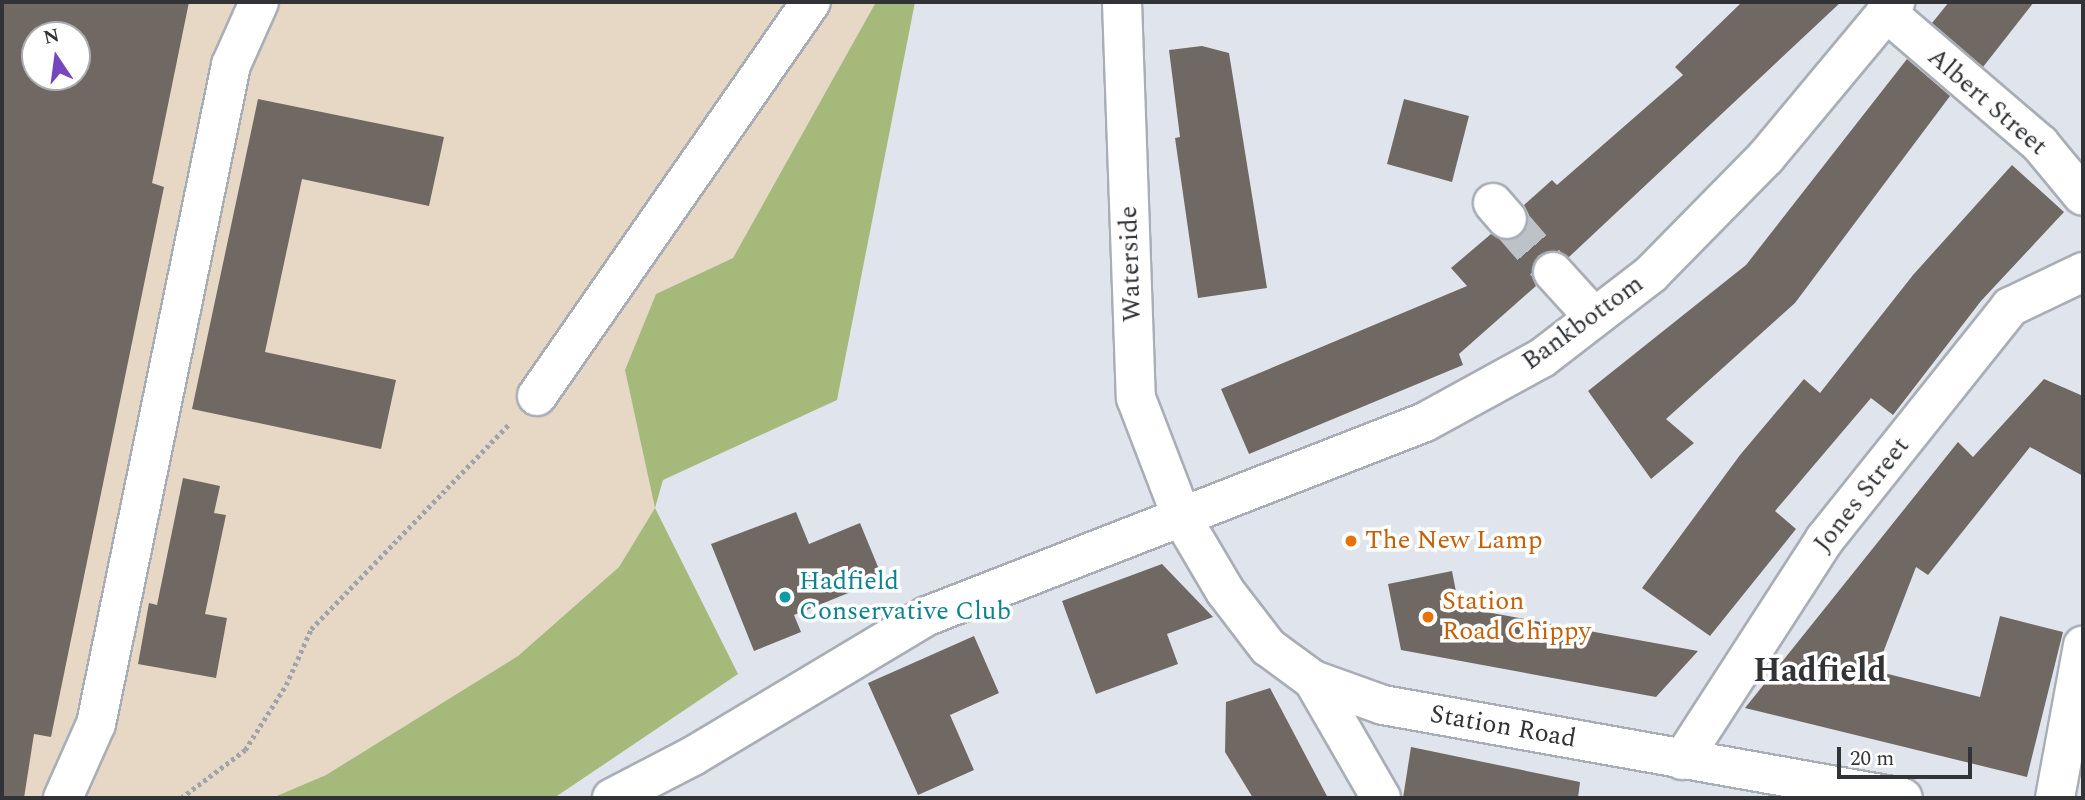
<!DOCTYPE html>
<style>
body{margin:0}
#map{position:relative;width:2085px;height:800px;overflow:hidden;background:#e0e5ed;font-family:Spectral,serif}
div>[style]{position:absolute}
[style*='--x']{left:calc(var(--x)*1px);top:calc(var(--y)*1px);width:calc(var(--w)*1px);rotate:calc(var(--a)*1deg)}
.industrial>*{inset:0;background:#e7d8c6}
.forest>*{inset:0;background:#a5b97b}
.building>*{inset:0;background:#706963}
.minor-tunnel>*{height:38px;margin-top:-19px;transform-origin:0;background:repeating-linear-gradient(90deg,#bdc1c8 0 38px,transparent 0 57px)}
.path>*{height:4.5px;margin-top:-2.25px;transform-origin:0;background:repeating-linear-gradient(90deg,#a0a4aa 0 3.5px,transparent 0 7px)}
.roads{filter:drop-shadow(2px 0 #a9aeb6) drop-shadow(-2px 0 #a9aeb6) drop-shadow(0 2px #a9aeb6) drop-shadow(0 -2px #a9aeb6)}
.minor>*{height:38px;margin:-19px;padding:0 19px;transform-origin:19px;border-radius:19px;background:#fff}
.dots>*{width:19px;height:19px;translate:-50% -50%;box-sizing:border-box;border:4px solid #fff;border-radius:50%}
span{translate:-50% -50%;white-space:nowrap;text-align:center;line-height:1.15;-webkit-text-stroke:7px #fff;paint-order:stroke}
.street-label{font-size:26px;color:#313336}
.food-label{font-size:26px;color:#c56008}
.left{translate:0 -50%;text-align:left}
.culture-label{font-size:26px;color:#0d838f}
.district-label{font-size:33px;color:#313336;font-weight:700}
.frame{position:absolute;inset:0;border:4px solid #313336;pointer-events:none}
.north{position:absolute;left:21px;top:21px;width:70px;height:70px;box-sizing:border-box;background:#fff;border:2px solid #adadaf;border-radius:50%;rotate:347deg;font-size:19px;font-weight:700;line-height:28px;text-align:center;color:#313336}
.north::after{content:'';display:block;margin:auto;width:24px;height:32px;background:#7646be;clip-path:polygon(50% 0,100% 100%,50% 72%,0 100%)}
.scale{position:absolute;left:1837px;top:747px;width:135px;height:32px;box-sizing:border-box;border:4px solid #313336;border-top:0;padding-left:9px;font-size:21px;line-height:24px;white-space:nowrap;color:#313336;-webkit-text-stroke:5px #fff;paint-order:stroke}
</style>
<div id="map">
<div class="industrial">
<i style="clip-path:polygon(evenodd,2px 2px,876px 2px,733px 258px,656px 294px,625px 370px,655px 508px,619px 567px,518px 656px,326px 775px,272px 798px,2px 798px,2px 2px,35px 35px,77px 35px,77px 77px,35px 77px,35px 35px)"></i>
</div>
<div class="forest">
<i style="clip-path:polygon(876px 2px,915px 2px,837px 400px,663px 480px,655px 508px,738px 674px,554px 798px,272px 798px,326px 775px,518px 656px,619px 567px,655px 508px,625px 370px,656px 294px,733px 258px)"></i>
</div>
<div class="building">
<i style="clip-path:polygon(evenodd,2px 2px,189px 2px,152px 183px,164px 187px,51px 737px,34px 734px,24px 798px,2px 798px,2px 2px,35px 35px,77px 35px,77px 77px,35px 77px,35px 35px)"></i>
<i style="clip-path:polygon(1742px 2px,1841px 2px,1569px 257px,1549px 251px,1538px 256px,1532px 276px,1536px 286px,1459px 354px,1463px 365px,1249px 454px,1221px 389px,1467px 286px,1451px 268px,1491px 234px,1511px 241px,1522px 235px,1529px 215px,1524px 205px,1552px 180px,1557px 185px,1683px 75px,1675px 67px)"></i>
<i style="clip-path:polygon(1949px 2px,2034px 2px,1983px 67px,1932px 23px)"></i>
<i style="clip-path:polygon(1202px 46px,1229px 53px,1267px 288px,1198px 298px,1175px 138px,1180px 137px,1169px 50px)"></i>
<i style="clip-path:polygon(1907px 59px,1950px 96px,1795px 303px,1666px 419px,1694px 443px,1651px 479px,1588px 391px,1746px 265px)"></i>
<i style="clip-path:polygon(258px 99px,444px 137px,429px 206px,302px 179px,265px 352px,396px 380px,381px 449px,192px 409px)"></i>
<i style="clip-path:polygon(1404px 99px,1469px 116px,1452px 182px,1387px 164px)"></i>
<i style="clip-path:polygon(2012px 165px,2064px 212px,1981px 301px,1893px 415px,1871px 398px,1775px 511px,1796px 529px,1710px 636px,1642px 588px,1740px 455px,1804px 379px,1820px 393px,1913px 275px)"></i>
<i style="clip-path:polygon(2044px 379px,2083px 396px,2083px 476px,2030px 447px,1928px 575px,1916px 567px,1876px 671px,1980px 697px,2000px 616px,2063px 632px,2027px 777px,1745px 708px,1958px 442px,1973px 457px)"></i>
<i style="clip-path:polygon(183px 478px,220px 486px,214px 513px,226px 515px,205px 614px,227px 618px,216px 678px,138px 664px,149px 603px,157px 605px)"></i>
<i style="clip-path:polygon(796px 512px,809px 544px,860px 523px,883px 579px,794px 615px,801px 632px,754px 651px,711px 544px)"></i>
<i style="clip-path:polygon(1162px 564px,1213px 617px,1167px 634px,1178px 664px,1096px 694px,1062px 601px)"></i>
<i style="clip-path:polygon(1452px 571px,1459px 607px,1698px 651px,1656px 697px,1401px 650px,1388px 584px)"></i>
<i style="clip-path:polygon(974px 636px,999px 693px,950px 715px,974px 770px,918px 795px,868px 683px)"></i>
<i style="clip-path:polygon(1270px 688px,1328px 798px,1253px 798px,1225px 752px,1226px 702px)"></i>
<i style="clip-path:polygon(1411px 747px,1580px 782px,1578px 798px,1403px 798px)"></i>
</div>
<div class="minor-tunnel">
<i style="--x:1507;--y:219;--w:70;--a:49"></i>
</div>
<div class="path">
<i style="--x:181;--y:798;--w:80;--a:-36.9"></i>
<i style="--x:245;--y:750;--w:77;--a:-57.8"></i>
<i style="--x:286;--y:685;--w:61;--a:-65.9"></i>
<i style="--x:311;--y:629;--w:285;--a:-46"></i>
</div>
<div class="roads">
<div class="minor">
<i style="--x:1122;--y:2;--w:396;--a:88"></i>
<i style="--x:1136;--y:398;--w:129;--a:69"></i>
<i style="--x:1182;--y:518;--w:85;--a:59.5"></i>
<i style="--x:1225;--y:591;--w:71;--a:52.5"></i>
<i style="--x:1268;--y:647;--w:56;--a:36.3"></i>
<i style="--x:1313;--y:680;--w:74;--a:19.7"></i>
<i style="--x:1383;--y:705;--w:528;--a:10.14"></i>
<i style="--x:1886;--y:12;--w:203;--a:40.6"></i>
<i style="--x:2040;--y:144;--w:67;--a:50.4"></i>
<i style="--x:1493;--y:203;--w:21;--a:49"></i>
<i style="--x:1553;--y:272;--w:61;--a:47.7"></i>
<i style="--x:537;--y:396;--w:480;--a:-55.2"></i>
<i style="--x:1313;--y:680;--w:136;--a:60"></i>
<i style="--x:1682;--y:760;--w:263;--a:-57.1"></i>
<i style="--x:1825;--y:539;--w:297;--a:-51.4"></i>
<i style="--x:2010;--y:307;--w:81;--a:-25.6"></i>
<i style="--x:63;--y:798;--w:81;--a:-66"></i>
<i style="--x:96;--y:724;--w:673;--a:-78.42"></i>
<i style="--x:231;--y:65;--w:69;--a:-66"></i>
<i style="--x:612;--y:798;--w:91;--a:-27.4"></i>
<i style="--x:693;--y:756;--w:273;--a:-30.9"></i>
<i style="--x:927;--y:616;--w:534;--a:-21.28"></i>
<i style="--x:1425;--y:422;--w:133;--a:-28.7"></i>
<i style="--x:1542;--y:358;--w:138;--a:-37.6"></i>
<i style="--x:1651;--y:274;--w:164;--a:-45.5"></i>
<i style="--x:1766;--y:157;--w:202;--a:-50.2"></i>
<i style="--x:2055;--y:798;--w:155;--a:-79.6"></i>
</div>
</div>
<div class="dots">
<i style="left:1351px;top:541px;background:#e8710a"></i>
<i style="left:785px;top:597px;background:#0f9aa8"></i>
<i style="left:1428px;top:617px;background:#e8710a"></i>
</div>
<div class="street-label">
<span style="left:1987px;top:102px;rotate:41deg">Albert Street</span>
<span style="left:1131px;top:264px;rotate:-92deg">Waterside</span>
<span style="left:1583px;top:323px;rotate:-36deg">Bankbottom</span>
<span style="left:1862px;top:495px;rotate:-52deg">Jones Street</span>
<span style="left:1503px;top:727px;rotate:10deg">Station Road</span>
</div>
<div class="food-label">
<span class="left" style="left:1365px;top:541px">The New Lamp</span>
<span class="left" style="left:1442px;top:617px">Station<br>Road Chippy</span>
</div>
<div class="culture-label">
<span class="left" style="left:799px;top:597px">Hadfield<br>Conservative Club</span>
</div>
<div class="district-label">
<span style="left:1820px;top:672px">Hadfield</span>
</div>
<div class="frame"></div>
<div class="north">N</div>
<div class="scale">20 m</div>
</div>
